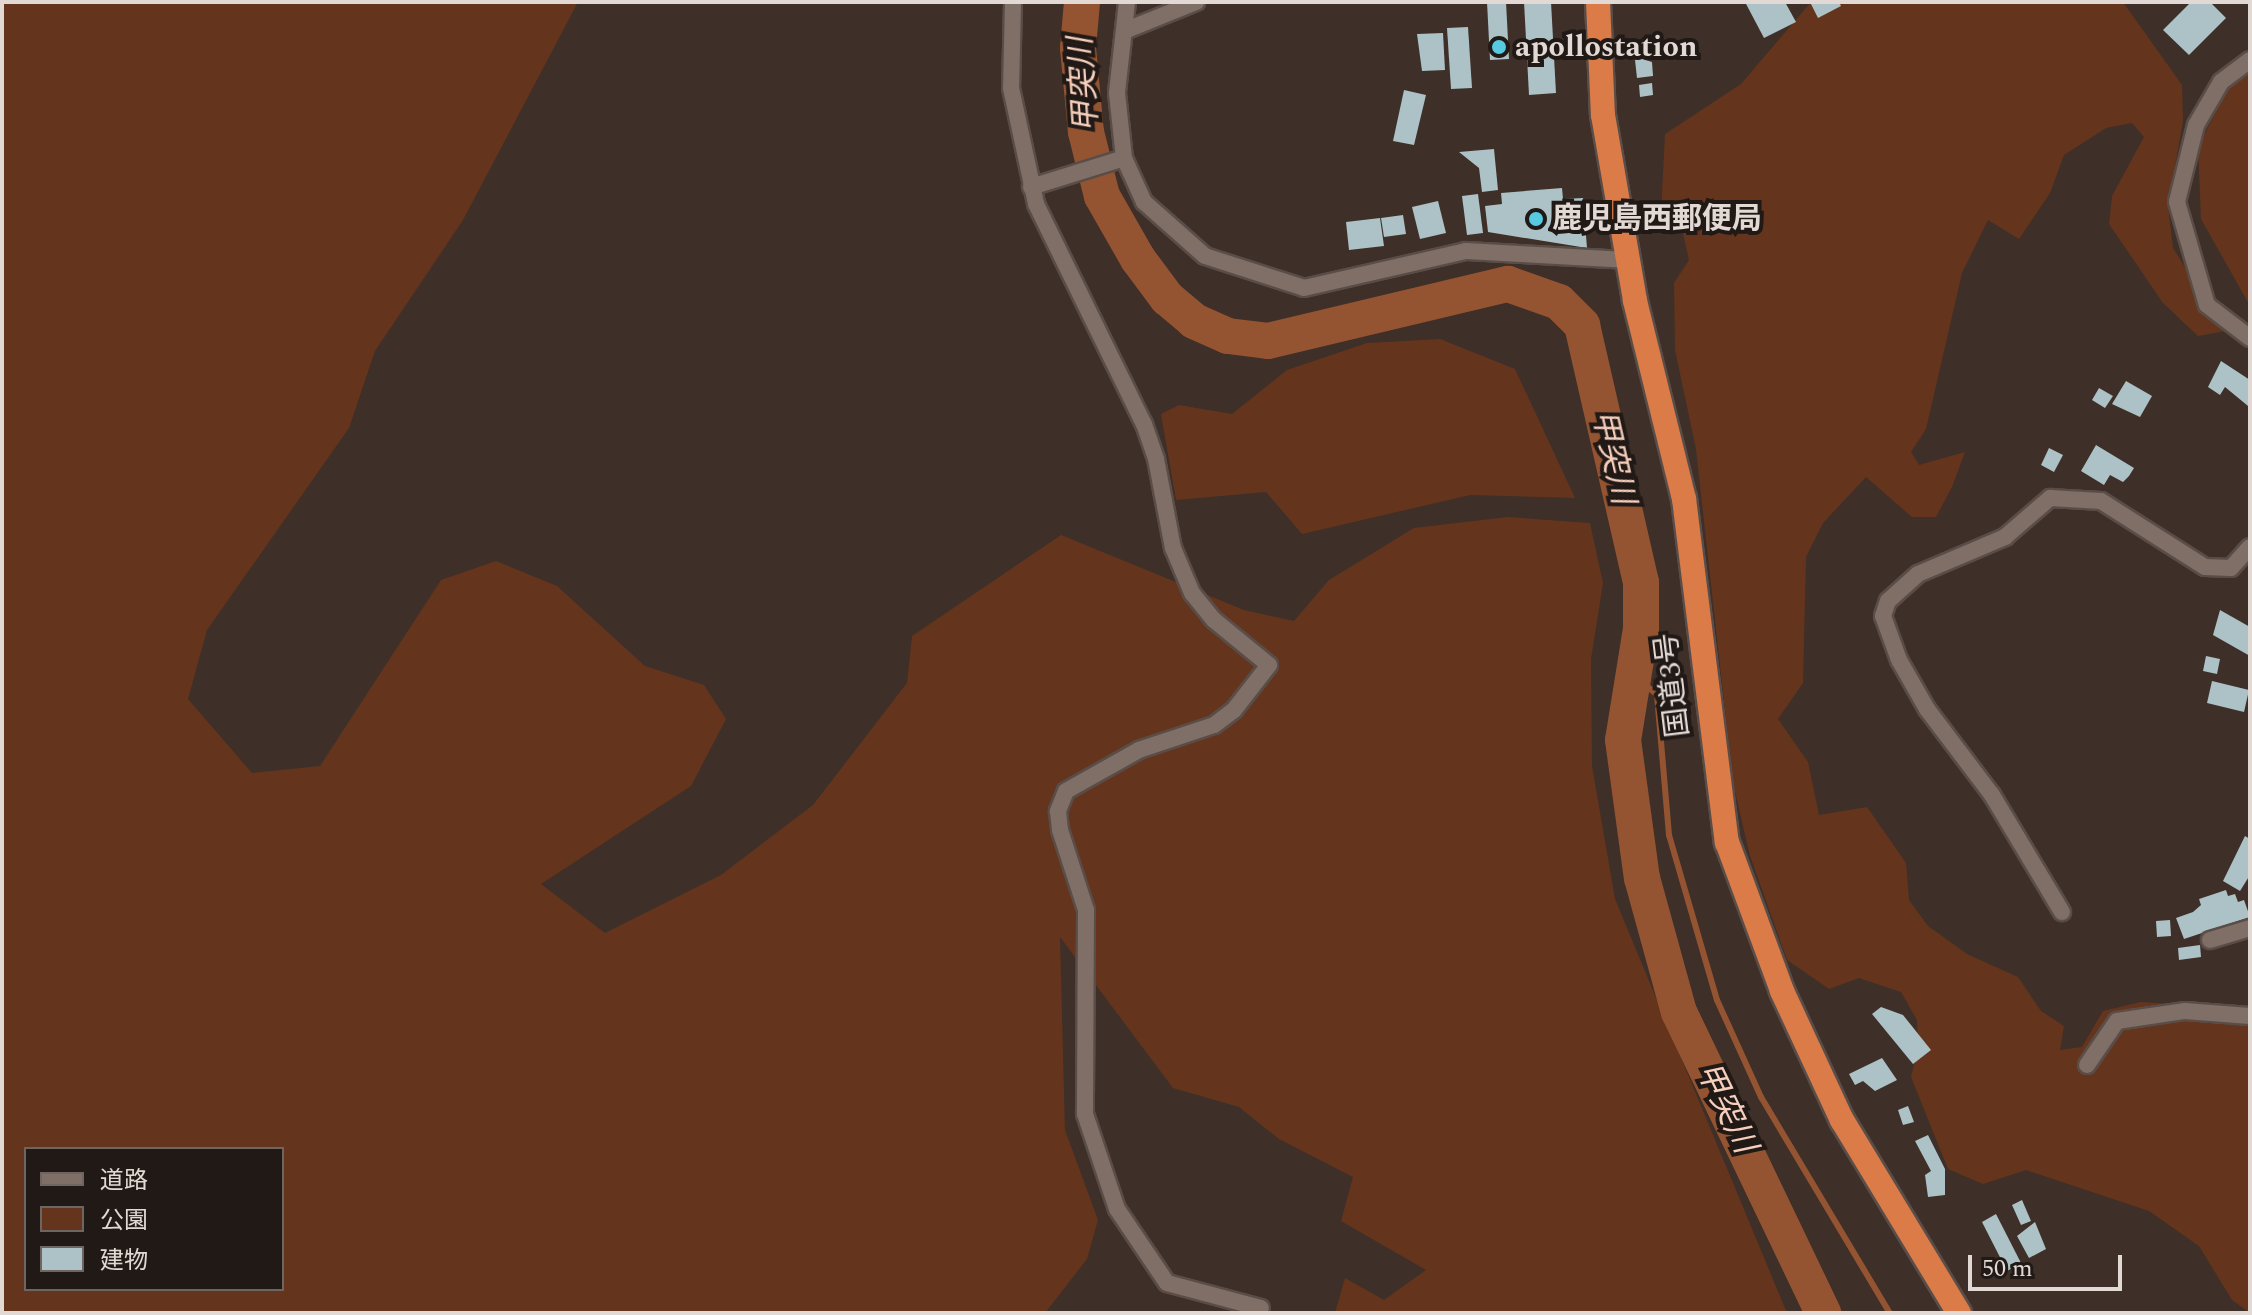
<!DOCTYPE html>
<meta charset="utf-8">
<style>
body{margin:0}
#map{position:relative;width:2252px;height:1315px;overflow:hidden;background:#3e2f28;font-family:Spectral,"Noto Sans JP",serif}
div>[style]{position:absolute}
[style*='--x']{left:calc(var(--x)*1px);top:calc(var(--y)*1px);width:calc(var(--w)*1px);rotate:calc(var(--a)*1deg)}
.green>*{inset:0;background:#64351c}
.stream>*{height:6px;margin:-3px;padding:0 3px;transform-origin:3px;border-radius:3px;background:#955431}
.river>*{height:36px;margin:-18px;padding:0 18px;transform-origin:18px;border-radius:18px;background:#955431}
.building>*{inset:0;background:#acc2c7}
.roads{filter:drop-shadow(2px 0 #5a4d48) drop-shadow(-2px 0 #5a4d48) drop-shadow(0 2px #5a4d48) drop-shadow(0 -2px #5a4d48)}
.street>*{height:16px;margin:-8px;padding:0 8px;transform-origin:8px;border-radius:8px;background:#806f67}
.highway>*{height:24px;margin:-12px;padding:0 12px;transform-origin:12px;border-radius:12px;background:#db7b48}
.dots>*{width:22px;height:22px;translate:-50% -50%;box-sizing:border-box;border:4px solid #201916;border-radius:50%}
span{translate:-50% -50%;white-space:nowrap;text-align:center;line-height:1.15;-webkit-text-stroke:8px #201916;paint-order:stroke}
.poi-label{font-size:30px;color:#e2d8d4;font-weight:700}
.left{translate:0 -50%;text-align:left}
.street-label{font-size:30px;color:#e2d8d4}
.water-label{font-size:32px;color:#f6cfbc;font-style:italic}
.frame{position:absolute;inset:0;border:4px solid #e2d8d4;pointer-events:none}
.legend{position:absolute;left:24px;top:1147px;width:260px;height:144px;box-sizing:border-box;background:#201916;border:2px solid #6e6562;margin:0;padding:10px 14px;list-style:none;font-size:24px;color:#e2d8d4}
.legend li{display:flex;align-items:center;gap:16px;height:40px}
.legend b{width:40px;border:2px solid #6e6562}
.scale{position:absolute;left:1968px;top:1255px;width:154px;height:36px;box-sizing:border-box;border:4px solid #e2d8d4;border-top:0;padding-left:10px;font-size:24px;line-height:28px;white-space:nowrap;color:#e2d8d4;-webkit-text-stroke:6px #201916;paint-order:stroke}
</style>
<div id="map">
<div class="green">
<i style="clip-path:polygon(evenodd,2px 2px,578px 2px,463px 220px,375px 351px,349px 428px,207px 630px,188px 699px,252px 773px,320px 766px,441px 580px,496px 561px,557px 586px,645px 666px,704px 685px,726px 719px,691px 786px,541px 884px,605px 933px,721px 875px,813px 805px,907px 683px,912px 636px,1061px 535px,1244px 610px,1294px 621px,1329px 580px,1414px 528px,1508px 517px,1590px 523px,1603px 583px,1591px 659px,1592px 766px,1615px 899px,1787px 1313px,1335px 1313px,1345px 1278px,1384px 1300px,1426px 1270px,1341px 1221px,1353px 1177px,1279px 1139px,1239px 1107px,1173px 1088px,1060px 937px,1065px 1130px,1098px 1220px,1087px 1259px,1045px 1313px,2px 1313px,2px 2px,26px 1149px,282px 1149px,282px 1289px,26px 1289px,26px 1149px)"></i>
<i style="clip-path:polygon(1811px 2px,2123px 2px,2182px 85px,2183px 121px,2168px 206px,2173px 248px,2225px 331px,2198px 336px,2163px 303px,2109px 224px,2112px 196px,2144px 137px,2132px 123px,2106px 128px,2064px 155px,2050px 193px,2019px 239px,1988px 220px,1962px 273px,1926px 429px,1911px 452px,1919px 465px,1965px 452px,1952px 487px,1936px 517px,1912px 517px,1866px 477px,1823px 523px,1806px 557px,1803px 683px,1778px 719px,1808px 762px,1819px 815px,1867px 807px,1906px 863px,1909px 900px,1928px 926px,1967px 954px,2018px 977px,2041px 1011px,2064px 1026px,2060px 1050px,2082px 1047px,2103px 1011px,2141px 1002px,2250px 1009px,2250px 1313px,2232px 1300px,2199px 1246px,2149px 1211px,2026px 1170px,1983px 1184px,1948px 1169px,1911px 1077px,1918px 1048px,1917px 1020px,1901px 992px,1859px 978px,1829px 989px,1787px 960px,1750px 856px,1733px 783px,1696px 449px,1675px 350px,1674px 283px,1689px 260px,1682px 229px,1660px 232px,1665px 134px,1741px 84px)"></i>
<i style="clip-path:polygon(2250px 57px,2250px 306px,2201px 219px,2198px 148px,2237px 68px)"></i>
<i style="clip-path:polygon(1440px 339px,1515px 369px,1575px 498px,1470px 495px,1302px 534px,1266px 492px,1176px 500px,1161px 414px,1179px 405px,1232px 414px,1287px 370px,1367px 343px)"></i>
</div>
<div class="stream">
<i style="--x:1633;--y:674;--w:32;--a:41"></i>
<i style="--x:1657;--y:695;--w:141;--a:85.1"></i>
<i style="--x:1669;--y:835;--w:172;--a:73.8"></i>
<i style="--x:1717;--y:1000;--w:107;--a:65.6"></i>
<i style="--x:1761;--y:1097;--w:252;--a:59.2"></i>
</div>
<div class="river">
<i style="--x:1082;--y:2;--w:46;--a:95"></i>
<i style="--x:1078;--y:48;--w:84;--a:84.6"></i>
<i style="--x:1086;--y:132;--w:66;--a:76"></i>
<i style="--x:1102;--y:196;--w:73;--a:60.3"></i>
<i style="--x:1138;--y:259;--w:49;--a:53.4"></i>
<i style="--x:1167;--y:298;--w:35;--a:40"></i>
<i style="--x:1194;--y:321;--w:37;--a:24"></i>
<i style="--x:1228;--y:336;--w:40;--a:7.1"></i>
<i style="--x:1268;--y:341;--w:247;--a:-13.4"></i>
<i style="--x:1508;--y:284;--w:54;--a:19.4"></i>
<i style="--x:1559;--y:302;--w:33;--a:45"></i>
<i style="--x:1582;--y:325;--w:264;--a:77.1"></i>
<i style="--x:1641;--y:582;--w:47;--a:90"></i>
<i style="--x:1641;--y:629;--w:112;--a:99.2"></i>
<i style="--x:1623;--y:740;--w:139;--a:82.2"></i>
<i style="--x:1642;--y:878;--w:139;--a:74.6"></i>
<i style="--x:1679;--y:1012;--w:334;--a:64.4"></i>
</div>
<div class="building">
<i style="clip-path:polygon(1487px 2px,1506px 2px,1509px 59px,1490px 60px)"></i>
<i style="clip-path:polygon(1524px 2px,1551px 2px,1556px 93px,1529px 95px)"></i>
<i style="clip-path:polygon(1745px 2px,1785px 2px,1796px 22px,1764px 38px)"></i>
<i style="clip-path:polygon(1810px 2px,1839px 2px,1841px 6px,1818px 18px)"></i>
<i style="clip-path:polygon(2191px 2px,2210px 2px,2226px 18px,2189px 55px,2163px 30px)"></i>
<i style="clip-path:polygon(1468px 27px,1472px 88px,1451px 89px,1447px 28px)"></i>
<i style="clip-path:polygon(1443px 33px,1445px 70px,1422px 71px,1417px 34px)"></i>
<i style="clip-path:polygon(1642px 59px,1652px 62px,1653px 76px,1637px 78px,1635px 60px)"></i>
<i style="clip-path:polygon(1652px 83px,1653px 95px,1640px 97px,1639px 85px)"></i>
<i style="clip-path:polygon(1404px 90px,1426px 95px,1414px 145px,1393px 141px)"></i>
<i style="clip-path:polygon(1494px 149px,1498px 190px,1482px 192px,1479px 168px,1459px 152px)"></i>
<i style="clip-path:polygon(1562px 188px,1563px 199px,1583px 198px,1587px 248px,1488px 232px,1485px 206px,1502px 204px,1501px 193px)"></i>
<i style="clip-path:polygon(1478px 194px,1483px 233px,1467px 235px,1462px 196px)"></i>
<i style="clip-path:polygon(1438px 201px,1446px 233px,1420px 239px,1412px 207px)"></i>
<i style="clip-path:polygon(1403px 215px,1406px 234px,1384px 237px,1381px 218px)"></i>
<i style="clip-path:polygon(1380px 218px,1384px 246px,1349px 250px,1346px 222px)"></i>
<i style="clip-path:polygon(2221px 361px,2250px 380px,2248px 406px,2225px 387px,2220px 395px,2208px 387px)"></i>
<i style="clip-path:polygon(2126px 381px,2152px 396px,2140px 417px,2112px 404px)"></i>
<i style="clip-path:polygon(2099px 388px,2113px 396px,2105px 408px,2092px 400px)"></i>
<i style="clip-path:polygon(2096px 445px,2134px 468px,2129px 476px,2123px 482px,2110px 475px,2104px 485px,2081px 471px)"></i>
<i style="clip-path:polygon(2049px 448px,2063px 455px,2054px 472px,2041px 465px)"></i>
<i style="clip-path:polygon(2220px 610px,2250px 627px,2250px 656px,2213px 635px)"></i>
<i style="clip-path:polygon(2206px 656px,2220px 659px,2217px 674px,2203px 671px)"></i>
<i style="clip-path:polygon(2212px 681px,2249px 690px,2244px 712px,2207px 703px)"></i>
<i style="clip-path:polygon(2245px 836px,2250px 839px,2250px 875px,2240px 891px,2223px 881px)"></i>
<i style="clip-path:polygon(2226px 890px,2228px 896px,2235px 894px,2238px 902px,2244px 900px,2250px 917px,2184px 939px,2176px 918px,2193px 912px,2201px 905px,2199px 899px)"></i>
<i style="clip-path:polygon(2170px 920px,2171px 936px,2157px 937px,2156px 921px)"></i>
<i style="clip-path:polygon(2200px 945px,2201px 957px,2179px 960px,2178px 948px)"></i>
<i style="clip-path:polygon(1881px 1007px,1903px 1015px,1931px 1050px,1913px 1064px,1872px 1014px)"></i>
<i style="clip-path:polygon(1882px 1058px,1897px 1080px,1875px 1091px,1863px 1081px,1855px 1085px,1849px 1074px)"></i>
<i style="clip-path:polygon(1908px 1106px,1914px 1122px,1903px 1125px,1898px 1110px)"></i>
<i style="clip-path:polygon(1928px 1135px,1945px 1169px,1945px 1195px,1928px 1197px,1925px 1175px,1931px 1171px,1915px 1141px)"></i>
<i style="clip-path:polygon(2022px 1200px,2031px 1221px,2021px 1225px,2012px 1205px)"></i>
<i style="clip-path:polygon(1996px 1214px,2021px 1263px,2007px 1271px,1982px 1222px)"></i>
<i style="clip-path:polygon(2035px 1222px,2046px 1249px,2029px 1258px,2017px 1236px)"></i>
</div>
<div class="roads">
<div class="street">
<i style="--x:1013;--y:2;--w:86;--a:91.3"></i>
<i style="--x:1011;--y:88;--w:119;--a:77.8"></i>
<i style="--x:1036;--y:204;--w:245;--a:63.9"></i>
<i style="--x:1144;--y:424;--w:37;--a:71"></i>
<i style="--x:1156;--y:459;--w:91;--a:79.2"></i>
<i style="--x:1173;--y:548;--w:49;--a:67.1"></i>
<i style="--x:1192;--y:593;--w:35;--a:51"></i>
<i style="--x:1214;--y:620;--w:71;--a:39.3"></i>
<i style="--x:1269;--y:665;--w:57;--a:127.9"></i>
<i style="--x:1234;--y:710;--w:25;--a:143"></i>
<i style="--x:1214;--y:725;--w:79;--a:161.6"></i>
<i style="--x:1139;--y:750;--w:84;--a:150.7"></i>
<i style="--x:1066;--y:791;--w:22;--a:112"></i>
<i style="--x:1058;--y:811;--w:19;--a:84"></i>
<i style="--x:1060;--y:830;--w:84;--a:72"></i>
<i style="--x:1086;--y:910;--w:204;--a:90.3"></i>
<i style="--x:1085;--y:1114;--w:100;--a:71.4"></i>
<i style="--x:1117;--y:1209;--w:89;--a:56"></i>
<i style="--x:1167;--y:1283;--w:97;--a:14.9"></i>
<i style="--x:1127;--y:2;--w:92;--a:96.3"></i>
<i style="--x:1117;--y:93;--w:65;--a:83.9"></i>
<i style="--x:1124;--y:158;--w:48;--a:65.6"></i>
<i style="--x:1144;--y:202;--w:81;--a:41.5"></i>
<i style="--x:1205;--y:256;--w:104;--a:17.9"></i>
<i style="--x:1304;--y:288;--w:166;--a:-12.9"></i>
<i style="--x:1466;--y:251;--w:160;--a:3.2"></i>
<i style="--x:1124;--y:31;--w:78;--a:-21.9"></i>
<i style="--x:2250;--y:60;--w:36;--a:143"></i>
<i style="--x:2221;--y:82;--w:50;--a:120.2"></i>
<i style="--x:2196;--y:125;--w:79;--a:103.9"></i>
<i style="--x:2177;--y:202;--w:107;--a:73.8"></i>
<i style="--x:2207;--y:305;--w:54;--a:37.5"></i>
<i style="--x:1031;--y:187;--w:97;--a:-17.3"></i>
<i style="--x:2062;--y:912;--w:136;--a:-120.9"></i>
<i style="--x:1992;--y:795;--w:108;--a:-127.1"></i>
<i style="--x:1927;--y:709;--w:56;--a:-119.7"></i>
<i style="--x:1899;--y:660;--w:47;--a:-110"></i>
<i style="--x:1883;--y:616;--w:16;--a:-72"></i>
<i style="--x:1888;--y:601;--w:40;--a:-42"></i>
<i style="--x:1918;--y:574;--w:95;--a:-23"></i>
<i style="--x:2005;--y:537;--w:60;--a:-40.9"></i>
<i style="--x:2050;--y:498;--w:51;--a:3.4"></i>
<i style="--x:2101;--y:501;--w:123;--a:32.4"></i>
<i style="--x:2205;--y:567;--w:26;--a:2"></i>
<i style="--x:2231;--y:568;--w:28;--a:-48"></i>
<i style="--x:2210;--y:940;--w:42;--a:-16.7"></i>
<i style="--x:2087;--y:1065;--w:53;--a:-55.7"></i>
<i style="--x:2117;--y:1021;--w:69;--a:-8.4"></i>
<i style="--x:2185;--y:1011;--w:65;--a:4.4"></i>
</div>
<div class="highway">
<i style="--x:1598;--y:2;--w:113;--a:87.5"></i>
<i style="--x:1603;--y:115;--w:189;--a:80.2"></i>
<i style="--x:1635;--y:301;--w:204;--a:76.1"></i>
<i style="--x:1684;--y:499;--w:346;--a:82.9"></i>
<i style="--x:1727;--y:842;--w:159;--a:69.7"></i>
<i style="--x:1782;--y:991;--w:142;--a:65.1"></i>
<i style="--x:1842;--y:1120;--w:226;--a:58.8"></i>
</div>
</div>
<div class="dots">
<i style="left:1499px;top:47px;background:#55cae0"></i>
<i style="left:1536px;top:219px;background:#55cae0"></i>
</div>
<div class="poi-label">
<span class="left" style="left:1515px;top:47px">apollostation</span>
<span class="left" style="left:1552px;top:219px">鹿児島西郵便局</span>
</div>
<div class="street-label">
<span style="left:1673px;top:685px;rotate:-97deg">国道3号</span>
</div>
<div class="water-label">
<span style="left:1085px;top:85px;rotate:-94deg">甲突川</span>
<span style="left:1612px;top:457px;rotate:77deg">甲突川</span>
<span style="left:1725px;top:1108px;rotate:64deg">甲突川</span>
</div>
<div class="frame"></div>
<ul class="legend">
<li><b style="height:10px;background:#806f67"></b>道路</li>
<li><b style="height:22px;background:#64351c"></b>公園</li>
<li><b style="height:22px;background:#acc2c7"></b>建物</li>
</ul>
<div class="scale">50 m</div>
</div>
